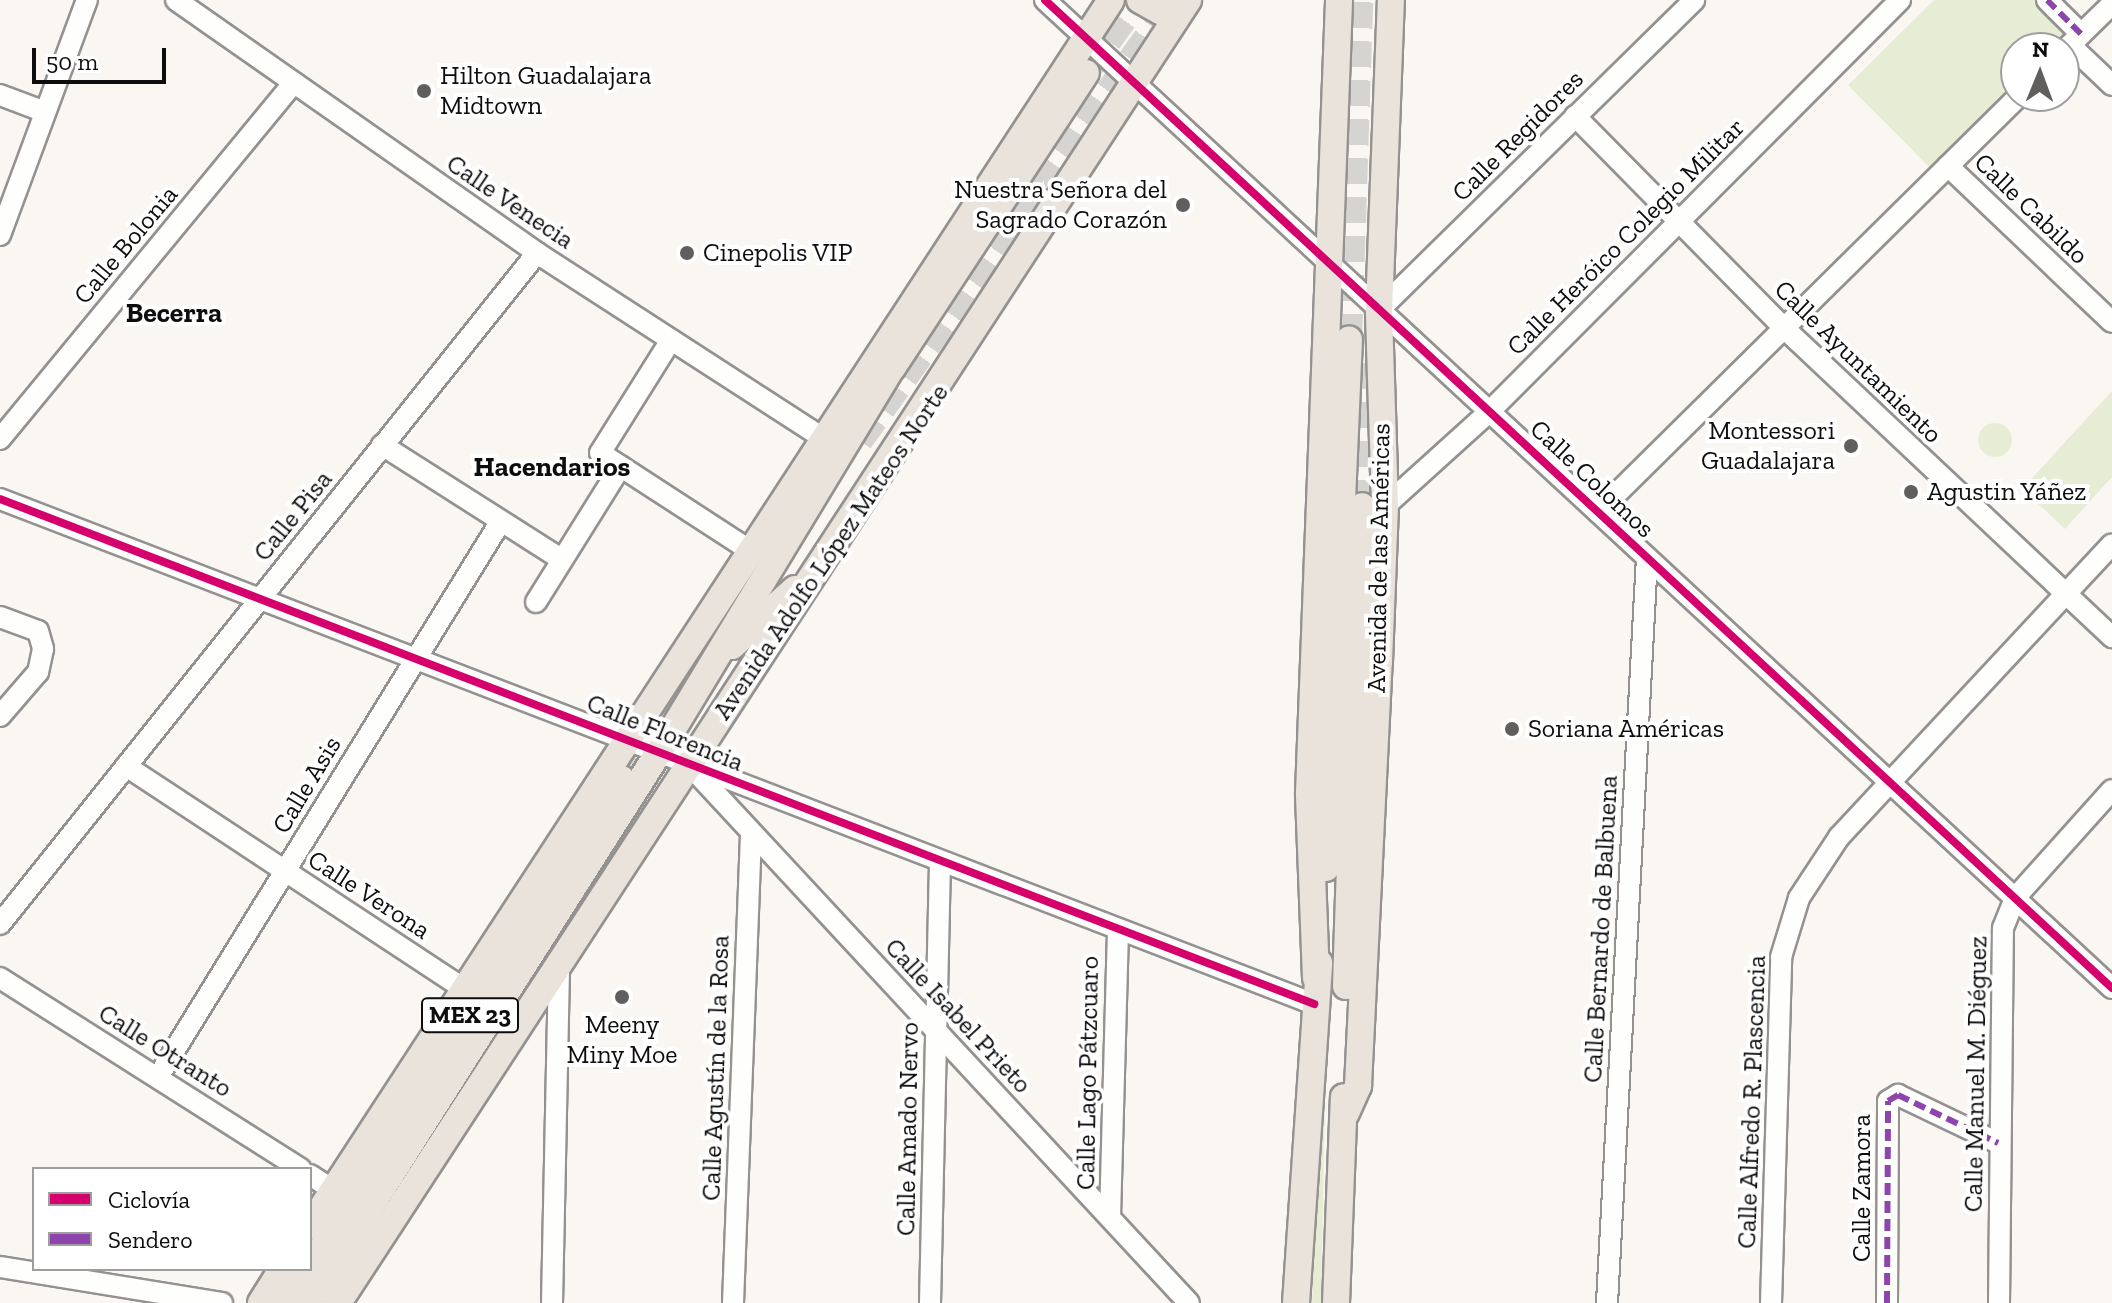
<!DOCTYPE html>
<meta charset="utf-8">
<style>
body{margin:0}
#map{position:relative;width:2112px;height:1303px;overflow:hidden;background:#faf7f3;font-family:"Zilla Slab",serif}
div>[style]{position:absolute}
[style*='--x']{left:calc(var(--x)*1px);top:calc(var(--y)*1px);width:calc(var(--w)*1px);rotate:calc(var(--a)*1deg)}
.green>*{inset:0;background:#e7edd5}
.round{border-radius:50%}
.major-tunnel>*{height:26px;margin-top:-13px;transform-origin:0;background:repeating-linear-gradient(90deg,#d6d4d0 0 26px,transparent 0 39px)}
.roads{filter:drop-shadow(2px 0 #949291) drop-shadow(-2px 0 #949291) drop-shadow(0 2px #949291) drop-shadow(0 -2px #949291)}
.minor>*{height:20px;margin:-10px;padding:0 10px;transform-origin:10px;border-radius:10px;background:#fefefd}
.major>*{height:26px;margin:-13px;padding:0 13px;transform-origin:13px;border-radius:13px;background:#e9e3db}
.quiet>*{height:6px;margin-top:-3px;transform-origin:0;background:repeating-linear-gradient(90deg,#8e44ad 0 12px,transparent 0 18px)}
.cycleway>*{height:8px;margin:-4px;padding:0 4px;transform-origin:4px;border-radius:4px;background:#d6006c}
.dots>*{width:22px;height:22px;translate:-50% -50%;box-sizing:border-box;border:4px solid #fff;border-radius:50%}
span{translate:-50% -50%;white-space:nowrap;text-align:center;line-height:1.15;-webkit-text-stroke:8px #fff;paint-order:stroke}
.shield-label span{padding:2px 6px;background:#fff;border:2px solid;border-radius:6px;-webkit-text-stroke-width:0}
.shield-label{font-size:24px;color:#0d0d0d;font-weight:700}
.poi-label{font-size:26px;color:#0d0d0d}
.left{translate:0 -50%;text-align:left}
.right{translate:-100% -50%;text-align:right}
.street-label{font-size:26px;color:#0d0d0d}
.neighbourhood-label{font-size:28px;color:#0d0d0d;font-weight:700}
.legend{position:absolute;left:32px;top:1167px;width:280px;height:104px;box-sizing:border-box;background:#fff;border:2px solid #9e9e9e;margin:0;padding:10px 14px;list-style:none;font-size:24px;color:#0d0d0d}
.legend li{display:flex;align-items:center;gap:16px;height:40px}
.legend b{width:40px;border:2px solid #9e9e9e}
.north{position:absolute;left:2000px;top:32px;width:80px;height:80px;box-sizing:border-box;background:#fff;border:2px solid #9e9e9e;border-radius:50%;rotate:1deg;font-size:22px;font-weight:700;line-height:32px;text-align:center;color:#0d0d0d}
.north::after{content:'';display:block;margin:auto;width:28px;height:36px;background:#605f5e;clip-path:polygon(50% 0,100% 100%,50% 72%,0 100%)}
.scale{position:absolute;left:32px;top:48px;width:134px;height:36px;box-sizing:border-box;border:4px solid #0d0d0d;border-top:0;padding-left:10px;font-size:24px;line-height:28px;white-space:nowrap;color:#0d0d0d;-webkit-text-stroke:6px #fff;paint-order:stroke}
</style>
<div id="map">
<div class="green">
<i style="clip-path:polygon(1934px 0,2054px 0,2081px 27px,2060px 48px,2016px 48px,2016px 92px,1934px 172px,1848px 85px)"></i>
<i style="clip-path:polygon(2112px 391px,2112px 477px,2065px 529px,2022px 489px)"></i>
<i class="round" style="left:1978px;top:423px;width:34px;height:34px"></i>
<i style="clip-path:polygon(1328px 957px,1321px 1303px,1312px 1303px,1325px 959px)"></i>
</div>
<div class="major-tunnel">
<i style="--x:1086;--y:73;--w:90;--a:-54.5"></i>
<i style="--x:1349;--y:340;--w:340;--a:-88.1"></i>
<i style="--x:860;--y:441;--w:541;--a:-54.63"></i>
<i style="--x:1362;--y:506;--w:144;--a:-86.8"></i>
<i style="--x:621;--y:779;--w:118;--a:-55"></i>
</div>
<div class="roads">
<div class="minor">
<i style="--x:176;--y:0;--w:441;--a:35"></i>
<i style="--x:537;--y:253;--w:338;--a:32.9"></i>
<i style="--x:1045;--y:0;--w:1454;--a:42.8"></i>
<i style="--x:2047;--y:0;--w:48;--a:45"></i>
<i style="--x:2070;--y:45;--w:58;--a:43.6"></i>
<i style="--x:2064;--y:51;--w:67;--a:-44.4"></i>
<i style="--x:0;--y:95;--w:48;--a:20.7"></i>
<i style="--x:1575;--y:116;--w:298;--a:45.4"></i>
<i style="--x:1784;--y:328;--w:451;--a:43.3"></i>
<i style="--x:1948;--y:166;--w:226;--a:43.6"></i>
<i style="--x:0;--y:235;--w:251;--a:-69.7"></i>
<i style="--x:1379;--y:310;--w:442;--a:-44.5"></i>
<i style="--x:671;--y:340;--w:133;--a:122.1"></i>
<i style="--x:600;--y:453;--w:176;--a:33"></i>
<i style="--x:0;--y:439;--w:459;--a:-50.5"></i>
<i style="--x:382;--y:445;--w:212;--a:32.5"></i>
<i style="--x:0;--y:499;--w:1408;--a:21.02"></i>
<i style="--x:1385;--y:506;--w:140;--a:-42.1"></i>
<i style="--x:1489;--y:412;--w:582;--a:-45.07"></i>
<i style="--x:1598;--y:512;--w:592;--a:-44.66"></i>
<i style="--x:536;--y:602;--w:160;--a:-58"></i>
<i style="--x:0;--y:617;--w:40;--a:20.2"></i>
<i style="--x:38;--y:631;--w:19;--a:74"></i>
<i style="--x:43;--y:649;--w:24;--a:102"></i>
<i style="--x:38;--y:672;--w:58;--a:130.8"></i>
<i style="--x:126;--y:766;--w:404;--a:33.4"></i>
<i style="--x:692;--y:768;--w:730;--a:47.11"></i>
<i style="--x:0;--y:924;--w:859;--a:-51.33"></i>
<i style="--x:0;--y:978;--w:356;--a:32.4"></i>
<i style="--x:158;--y:1077;--w:653;--a:-58.33"></i>
<i style="--x:310;--y:1175;--w:27;--a:33"></i>
<i style="--x:1110;--y:1217;--w:288;--a:-88.4"></i>
<i style="--x:0;--y:1267;--w:225;--a:9.2"></i>
<i style="--x:552;--y:1303;--w:338;--a:-88.8"></i>
<i style="--x:733;--y:1303;--w:467;--a:-87.8"></i>
<i style="--x:930;--y:1303;--w:442;--a:-88.7"></i>
<i style="--x:1607;--y:1303;--w:746;--a:-86.93"></i>
<i style="--x:1771;--y:1303;--w:346;--a:-88.3"></i>
<i style="--x:1781;--y:957;--w:62;--a:-73"></i>
<i style="--x:1799;--y:898;--w:73;--a:-56.7"></i>
<i style="--x:1839;--y:837;--w:400;--a:-47"></i>
<i style="--x:1887;--y:1303;--w:202;--a:-89.7"></i>
<i style="--x:1888;--y:1101;--w:12;--a:-31"></i>
<i style="--x:1898;--y:1095;--w:111;--a:25.6"></i>
<i style="--x:1999;--y:1303;--w:375;--a:-89.4"></i>
<i style="--x:2003;--y:928;--w:32;--a:-68"></i>
<i style="--x:2015;--y:898;--w:145;--a:-48.1"></i>
</div>
<div class="major">
<i style="--x:1140;--y:0;--w:23;--a:29"></i>
<i style="--x:1160;--y:11;--w:29;--a:-22"></i>
<i style="--x:732;--y:646;--w:85;--a:-42.1"></i>
<i style="--x:1326;--y:868;--w:529;--a:-87.51"></i>
<i style="--x:1316;--y:978;--w:185;--a:-92.2"></i>
<i style="--x:1309;--y:793;--w:794;--a:-87.83"></i>
<i style="--x:1346;--y:986;--w:480;--a:-88.1"></i>
<i style="--x:1346;--y:1113;--w:30;--a:-66"></i>
<i style="--x:1358;--y:1086;--w:425;--a:-87.2"></i>
<i style="--x:1379;--y:662;--w:156;--a:-87.8"></i>
<i style="--x:1385;--y:506;--w:196;--a:-91.8"></i>
<i style="--x:1379;--y:310;--w:310;--a:-87.8"></i>
<i style="--x:310;--y:1226;--w:1464;--a:-56.84"></i>
<i style="--x:310;--y:1267;--w:579;--a:-57.49"></i>
<i style="--x:261;--y:1303;--w:40;--a:-58"></i>
<i style="--x:287;--y:1303;--w:40;--a:-58"></i>
<i style="--x:309;--y:1303;--w:653;--a:-57.58"></i>
<i style="--x:659;--y:752;--w:449;--a:-58.8"></i>
<i style="--x:892;--y:368;--w:353;--a:-56.7"></i>
<i style="--x:338;--y:1303;--w:1556;--a:-56.88"></i>
<i style="--x:1296;--y:1303;--w:341;--a:-86.1"></i>
<i style="--x:1336;--y:1303;--w:206;--a:-87.8"></i>
</div>
</div>
<div class="quiet">
<i style="--x:2047;--y:0;--w:48;--a:45"></i>
<i style="--x:1887;--y:1303;--w:202;--a:-89.7"></i>
<i style="--x:1888;--y:1101;--w:12;--a:-31"></i>
<i style="--x:1898;--y:1095;--w:111;--a:25.6"></i>
</div>
<div class="cycleway">
<i style="--x:1045;--y:0;--w:1454;--a:42.8"></i>
<i style="--x:0;--y:499;--w:1408;--a:21.02"></i>
</div>
<div class="dots">
<i style="left:424px;top:91px;background:#605f5e"></i>
<i style="left:1183px;top:205px;background:#605f5e"></i>
<i style="left:687px;top:253px;background:#605f5e"></i>
<i style="left:1851px;top:446px;background:#605f5e"></i>
<i style="left:1911px;top:492px;background:#605f5e"></i>
<i style="left:1512px;top:729px;background:#605f5e"></i>
<i style="left:622px;top:997px;background:#605f5e"></i>
</div>
<div class="shield-label">
<span style="left:470px;top:1015px">MEX 23</span>
</div>
<div class="poi-label">
<span class="left" style="left:440px;top:91px">Hilton Guadalajara<br>Midtown</span>
<span class="right" style="left:1167px;top:205px">Nuestra Señora del<br>Sagrado Corazón</span>
<span class="left" style="left:703px;top:253px">Cinepolis VIP</span>
<span class="right" style="left:1835px;top:446px">Montessori<br>Guadalajara</span>
<span class="left" style="left:1927px;top:492px">Agustin Yáñez</span>
<span class="left" style="left:1528px;top:729px">Soriana Américas</span>
<span style="left:622px;top:1040px">Meeny<br>Miny Moe</span>
</div>
<div class="street-label">
<span style="left:1518px;top:136px;rotate:-45deg">Calle Regidores</span>
<span style="left:510px;top:202px;rotate:34deg">Calle Venecia</span>
<span style="left:2031px;top:209px;rotate:44deg">Calle Cabildo</span>
<span style="left:1626px;top:237px;rotate:-45deg">Calle Heróico Colegio Militar</span>
<span style="left:126px;top:245px;rotate:-50deg">Calle Bolonia</span>
<span style="left:1858px;top:362px;rotate:44deg">Calle Ayuntamiento</span>
<span style="left:1592px;top:479px;rotate:43deg">Calle Colomos</span>
<span style="left:293px;top:516px;rotate:-51deg">Calle Pisa</span>
<span style="left:831px;top:552px;rotate:-56deg">Avenida Adolfo López Mateos Norte</span>
<span style="left:1379px;top:558px;rotate:-89deg">Avenida de las Américas</span>
<span style="left:665px;top:733px;rotate:22deg">Calle Florencia</span>
<span style="left:307px;top:785px;rotate:-59deg">Calle Asis</span>
<span style="left:369px;top:895px;rotate:33deg">Calle Verona</span>
<span style="left:1601px;top:929px;rotate:-87deg">Calle Bernardo de Balbuena</span>
<span style="left:958px;top:1016px;rotate:47deg">Calle Isabel Prieto</span>
<span style="left:165px;top:1051px;rotate:32deg">Calle Otranto</span>
<span style="left:716px;top:1068px;rotate:-88deg">Calle Agustín de la Rosa</span>
<span style="left:1088px;top:1073px;rotate:-89deg">Calle Lago Pátzcuaro</span>
<span style="left:1976px;top:1074px;rotate:-89deg">Calle Manuel M. Diéguez</span>
<span style="left:1752px;top:1102px;rotate:-88deg">Calle Alfredo R. Plascencia</span>
<span style="left:908px;top:1129px;rotate:-89deg">Calle Amado Nervo</span>
<span style="left:1862px;top:1188px;rotate:-90deg">Calle Zamora</span>
</div>
<div class="neighbourhood-label">
<span style="left:174px;top:313px">Becerra</span>
<span style="left:552px;top:467px">Hacendarios</span>
</div>
<ul class="legend">
<li><b style="height:10px;background:#d6006c"></b>Ciclovía</li>
<li><b style="height:10px;background:#8e44ad"></b>Sendero</li>
</ul>
<div class="north">N</div>
<div class="scale">50 m</div>
</div>
